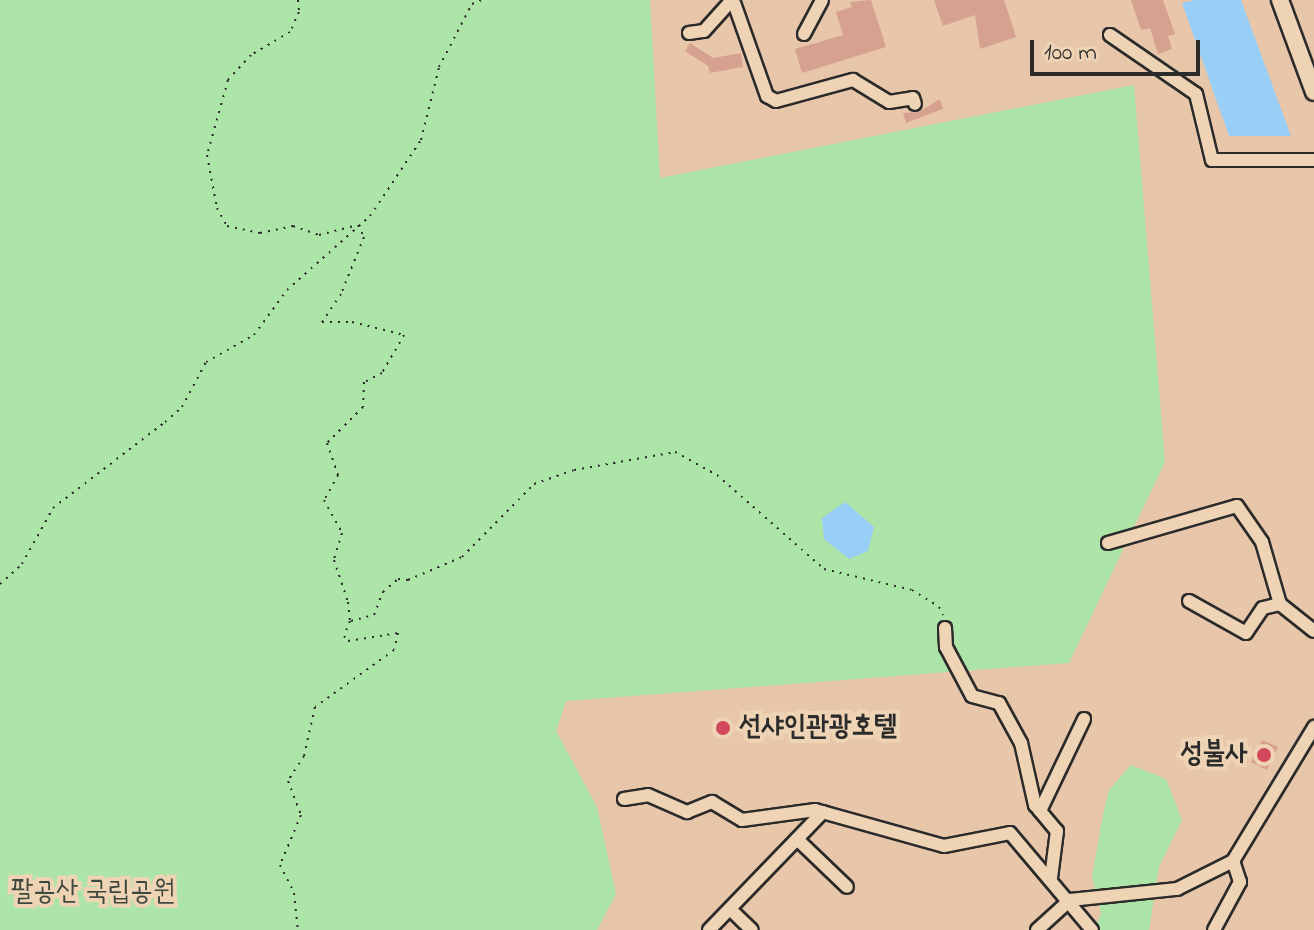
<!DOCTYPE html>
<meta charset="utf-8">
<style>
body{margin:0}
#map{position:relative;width:1314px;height:930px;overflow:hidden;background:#e8c6aa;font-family:"Indie Flower","Poor Story",sans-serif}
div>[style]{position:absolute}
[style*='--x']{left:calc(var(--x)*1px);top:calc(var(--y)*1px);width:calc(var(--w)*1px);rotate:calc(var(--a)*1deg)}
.green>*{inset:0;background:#ade4a7}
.water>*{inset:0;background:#99cef7}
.building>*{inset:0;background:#d6a28f}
.path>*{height:2px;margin-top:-1px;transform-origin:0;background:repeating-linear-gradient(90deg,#2b2b2b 0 2px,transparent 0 8px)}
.roads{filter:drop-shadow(2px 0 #2b2b2b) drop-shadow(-2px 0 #2b2b2b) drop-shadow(0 2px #2b2b2b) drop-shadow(0 -2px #2b2b2b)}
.minor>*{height:12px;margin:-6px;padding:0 6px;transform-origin:6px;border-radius:6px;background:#eed4b5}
.major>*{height:16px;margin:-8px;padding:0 8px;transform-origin:8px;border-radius:8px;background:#eed4b5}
.dots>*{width:22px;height:22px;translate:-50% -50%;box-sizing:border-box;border:4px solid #eed4b5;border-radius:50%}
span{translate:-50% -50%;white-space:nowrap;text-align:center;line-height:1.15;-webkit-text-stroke:8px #eed4b5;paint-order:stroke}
.poi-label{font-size:28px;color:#2b2b2b;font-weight:700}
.left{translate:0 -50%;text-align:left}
.right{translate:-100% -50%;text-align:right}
.park-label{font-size:28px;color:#3e473e}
.scale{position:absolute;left:1030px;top:40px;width:170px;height:36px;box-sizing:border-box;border:4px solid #2b2b2b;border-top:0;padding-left:10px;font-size:24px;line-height:28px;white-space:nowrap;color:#2b2b2b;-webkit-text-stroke:6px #eed4b5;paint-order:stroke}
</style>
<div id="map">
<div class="green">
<i style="clip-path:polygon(0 0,650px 0,660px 178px,1134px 85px,1165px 462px,1069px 663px,566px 701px,556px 731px,597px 807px,616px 894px,597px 930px,0 930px)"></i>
<i style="clip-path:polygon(1131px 765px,1166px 779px,1182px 820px,1159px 867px,1149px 930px,1093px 930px,1101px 914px,1092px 877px,1102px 820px,1109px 790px)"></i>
</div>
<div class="water">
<i style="clip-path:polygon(1194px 0,1241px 0,1291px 136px,1229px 136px,1182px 3px)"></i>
<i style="clip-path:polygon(845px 502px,874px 527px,868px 551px,849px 559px,824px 539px,822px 518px)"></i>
</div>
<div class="building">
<i style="clip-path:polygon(871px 0,886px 47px,802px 73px,795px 49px,843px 35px,836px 12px,852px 7px,850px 2px)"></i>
<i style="clip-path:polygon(934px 0,1004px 0,1016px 37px,980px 49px,975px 15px,943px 26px)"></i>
<i style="clip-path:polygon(1131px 0,1163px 0,1175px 34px,1168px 36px,1172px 49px,1158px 54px,1150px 28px,1141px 30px)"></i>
<i style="clip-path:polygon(690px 43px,713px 58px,741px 53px,743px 67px,710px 73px,708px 66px,685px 51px)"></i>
<i style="clip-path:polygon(940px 99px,943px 109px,906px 123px,903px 113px,919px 112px)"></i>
<i style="clip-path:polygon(1262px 740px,1278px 747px,1267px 770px,1251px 762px)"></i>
</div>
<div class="path">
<i style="--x:298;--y:0;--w:12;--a:85"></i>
<i style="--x:299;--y:12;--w:22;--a:114"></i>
<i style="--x:290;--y:32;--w:45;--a:149.5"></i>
<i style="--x:251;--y:55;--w:34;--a:133"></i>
<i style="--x:228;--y:80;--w:78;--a:105.6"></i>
<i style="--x:207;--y:155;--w:54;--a:79.3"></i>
<i style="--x:217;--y:208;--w:21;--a:61"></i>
<i style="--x:227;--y:226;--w:34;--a:12"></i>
<i style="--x:260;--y:233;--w:34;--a:-12"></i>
<i style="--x:293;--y:226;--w:28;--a:19"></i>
<i style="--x:319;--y:235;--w:40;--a:-14.4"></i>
<i style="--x:358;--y:225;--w:13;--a:63"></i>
<i style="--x:364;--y:237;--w:61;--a:112"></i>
<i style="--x:341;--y:294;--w:34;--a:124"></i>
<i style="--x:322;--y:322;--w:30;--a:0"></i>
<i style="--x:352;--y:322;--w:54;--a:14"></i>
<i style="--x:404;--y:335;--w:44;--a:120.1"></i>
<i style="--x:382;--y:373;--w:20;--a:153"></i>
<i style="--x:364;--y:382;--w:25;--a:92"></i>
<i style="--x:363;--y:407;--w:51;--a:135"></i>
<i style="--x:327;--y:443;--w:34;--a:71"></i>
<i style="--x:338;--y:475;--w:29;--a:119"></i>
<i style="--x:324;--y:500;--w:38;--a:61"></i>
<i style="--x:342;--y:533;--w:28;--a:107"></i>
<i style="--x:334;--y:560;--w:44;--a:71.6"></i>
<i style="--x:348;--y:602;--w:19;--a:84"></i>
<i style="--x:350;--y:621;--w:16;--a:112"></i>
<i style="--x:344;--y:636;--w:6;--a:51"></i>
<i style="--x:348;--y:641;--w:51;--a:-9.1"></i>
<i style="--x:398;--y:633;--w:17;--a:103"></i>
<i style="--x:394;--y:650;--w:97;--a:144.2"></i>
<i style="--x:315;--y:707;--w:50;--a:102.7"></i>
<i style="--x:304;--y:756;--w:30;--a:123"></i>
<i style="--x:288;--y:781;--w:36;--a:69"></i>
<i style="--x:301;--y:815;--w:54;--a:112.8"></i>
<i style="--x:280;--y:865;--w:31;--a:63"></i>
<i style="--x:294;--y:893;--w:37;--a:84"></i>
<i style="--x:0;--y:584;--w:30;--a:-42"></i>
<i style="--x:22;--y:564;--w:64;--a:-61"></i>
<i style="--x:53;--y:508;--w:141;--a:-37.5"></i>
<i style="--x:165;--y:422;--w:23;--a:-41"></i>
<i style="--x:182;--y:407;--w:51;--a:-61.9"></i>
<i style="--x:206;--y:362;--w:55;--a:-29.4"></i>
<i style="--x:254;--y:335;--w:56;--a:-53.7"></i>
<i style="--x:287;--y:290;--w:111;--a:-41.7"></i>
<i style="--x:370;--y:216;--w:92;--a:-56.1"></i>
<i style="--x:421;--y:140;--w:75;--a:-76.1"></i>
<i style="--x:439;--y:67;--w:71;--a:-62.4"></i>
<i style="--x:472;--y:4;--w:11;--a:-22"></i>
<i style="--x:351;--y:621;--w:24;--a:-15"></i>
<i style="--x:374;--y:615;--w:25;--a:-69"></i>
<i style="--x:383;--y:592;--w:20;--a:-41"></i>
<i style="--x:398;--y:579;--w:10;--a:6"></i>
<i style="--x:408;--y:580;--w:59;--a:-23.1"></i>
<i style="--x:462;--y:557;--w:103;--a:-45.4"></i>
<i style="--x:534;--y:484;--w:42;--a:-19.3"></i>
<i style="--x:574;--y:470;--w:103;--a:-10.1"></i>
<i style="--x:675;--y:452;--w:48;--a:28.7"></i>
<i style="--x:717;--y:475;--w:142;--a:41.3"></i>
<i style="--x:824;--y:569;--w:90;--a:13.4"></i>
<i style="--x:912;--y:590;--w:32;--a:32"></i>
<i style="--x:939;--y:607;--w:9;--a:63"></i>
</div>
<div class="roads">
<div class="minor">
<i style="--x:733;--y:0;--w:102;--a:70.5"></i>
<i style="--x:767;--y:96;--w:10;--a:29"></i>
<i style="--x:776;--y:101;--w:80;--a:-15.3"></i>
<i style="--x:853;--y:80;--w:42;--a:31.4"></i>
<i style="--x:889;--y:102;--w:24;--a:-9"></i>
<i style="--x:913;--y:98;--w:6;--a:72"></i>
<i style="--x:689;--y:33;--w:15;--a:-8"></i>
<i style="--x:704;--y:31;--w:42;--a:-47.9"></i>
<i style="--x:804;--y:34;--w:38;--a:-62"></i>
<i style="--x:1110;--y:35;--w:104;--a:34.5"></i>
<i style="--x:1196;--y:94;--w:68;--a:76.4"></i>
<i style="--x:1212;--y:160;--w:102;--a:0"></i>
<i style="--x:1108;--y:543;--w:134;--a:-16"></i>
<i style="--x:1237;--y:506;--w:44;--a:55.2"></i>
<i style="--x:1262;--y:542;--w:65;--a:73.8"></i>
<i style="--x:1280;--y:604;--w:43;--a:38.5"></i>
<i style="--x:1189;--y:601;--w:65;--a:29.3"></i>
<i style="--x:1246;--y:633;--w:30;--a:-56"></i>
<i style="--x:1263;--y:608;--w:17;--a:-13"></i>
<i style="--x:945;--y:628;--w:19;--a:87"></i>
<i style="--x:946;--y:647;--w:55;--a:62"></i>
<i style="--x:972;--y:696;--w:28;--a:15"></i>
<i style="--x:999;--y:703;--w:46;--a:61.2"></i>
<i style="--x:1021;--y:743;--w:64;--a:77.3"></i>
<i style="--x:1035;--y:805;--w:34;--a:50"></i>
<i style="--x:1057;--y:831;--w:47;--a:97.3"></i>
<i style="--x:624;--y:799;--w:24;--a:-9"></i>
<i style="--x:648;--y:795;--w:43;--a:23.6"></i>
<i style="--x:687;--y:812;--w:27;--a:-22"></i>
<i style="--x:712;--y:802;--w:35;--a:31"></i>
<i style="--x:742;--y:820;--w:74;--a:-7.8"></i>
<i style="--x:815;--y:810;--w:134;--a:15.6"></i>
<i style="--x:944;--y:846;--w:67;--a:-11.1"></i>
<i style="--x:1010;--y:833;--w:127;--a:49.8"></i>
<i style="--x:1040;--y:811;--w:102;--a:-64.4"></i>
<i style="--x:797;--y:839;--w:69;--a:43.8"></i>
<i style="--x:730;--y:909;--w:30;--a:44"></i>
<i style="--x:709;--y:930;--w:164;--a:-46"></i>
<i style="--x:1037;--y:930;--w:45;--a:-42.3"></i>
<i style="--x:1070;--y:900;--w:108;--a:-5.9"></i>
<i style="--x:1177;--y:889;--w:63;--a:-26.6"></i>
<i style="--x:1214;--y:930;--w:55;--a:-61.6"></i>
<i style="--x:1240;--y:882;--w:22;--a:-108"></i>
<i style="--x:1233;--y:861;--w:157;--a:-58.8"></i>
</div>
<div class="major">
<i style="--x:1280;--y:0;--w:98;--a:69.7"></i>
</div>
</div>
<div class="dots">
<i style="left:723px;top:728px;background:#d1495b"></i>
<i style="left:1264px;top:755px;background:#d1495b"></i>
</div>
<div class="poi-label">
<span class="left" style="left:739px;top:728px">선샤인관광호텔</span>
<span class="right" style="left:1248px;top:755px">성불사</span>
</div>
<div class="park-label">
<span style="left:93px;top:893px">팔공산 국립공원</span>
</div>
<div class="scale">100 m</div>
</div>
